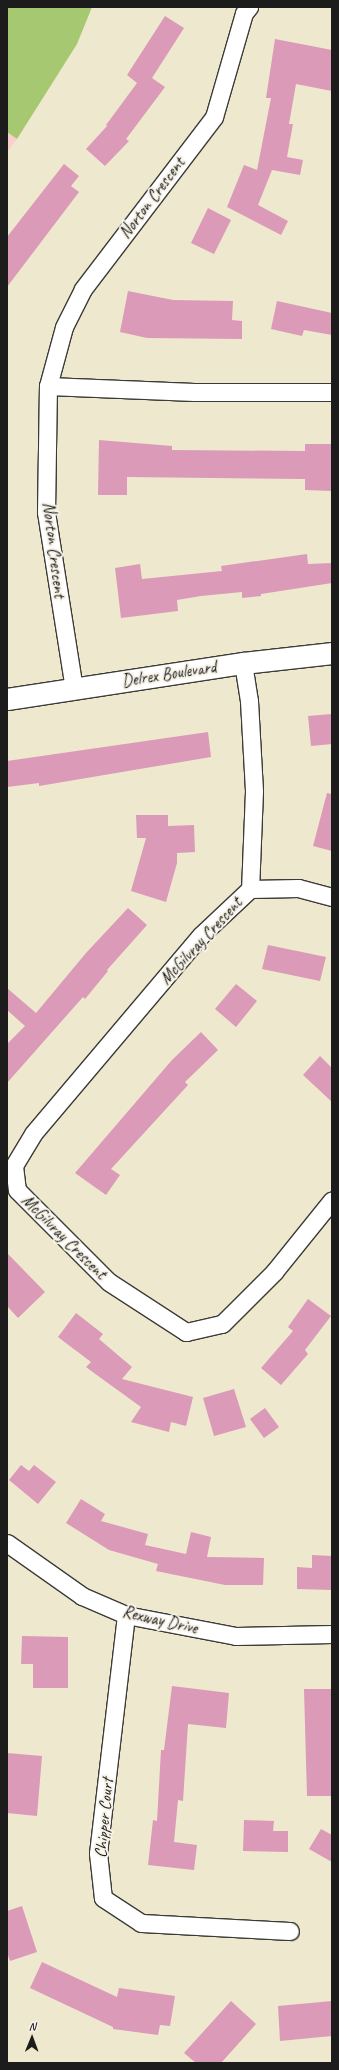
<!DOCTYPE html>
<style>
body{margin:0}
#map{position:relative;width:339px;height:2070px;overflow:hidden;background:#eee8ce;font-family:Caveat,sans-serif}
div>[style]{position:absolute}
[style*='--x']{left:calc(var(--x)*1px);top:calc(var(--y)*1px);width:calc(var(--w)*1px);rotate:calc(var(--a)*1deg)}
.built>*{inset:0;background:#f7d0ce}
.green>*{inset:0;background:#a5c871}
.building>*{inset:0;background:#da9ab8}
.roads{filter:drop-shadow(1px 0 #3c3b37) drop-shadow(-1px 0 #3c3b37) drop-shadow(0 1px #3c3b37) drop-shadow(0 -1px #3c3b37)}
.minor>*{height:17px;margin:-8.5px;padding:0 8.5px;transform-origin:8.5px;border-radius:8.5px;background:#fff}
.tertiary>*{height:21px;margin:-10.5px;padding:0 10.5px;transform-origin:10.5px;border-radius:10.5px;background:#fff}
span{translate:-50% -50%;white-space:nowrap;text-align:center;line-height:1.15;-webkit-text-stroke:4px #f7f3e8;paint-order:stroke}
.street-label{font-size:17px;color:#1c1c1c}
.frame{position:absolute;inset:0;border:8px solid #1c1c1c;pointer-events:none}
.north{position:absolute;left:12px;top:2018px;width:40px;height:40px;-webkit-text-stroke:3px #f7f3e8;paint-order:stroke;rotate:1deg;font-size:11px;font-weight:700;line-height:16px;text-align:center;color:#1c1c1c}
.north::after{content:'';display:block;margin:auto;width:14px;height:18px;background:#1c1c1c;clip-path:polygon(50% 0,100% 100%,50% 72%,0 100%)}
</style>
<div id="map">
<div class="built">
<i style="clip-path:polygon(7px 132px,17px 139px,7px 152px)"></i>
</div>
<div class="green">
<i style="clip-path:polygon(7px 7px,92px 7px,77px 44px,17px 139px,7px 132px)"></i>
</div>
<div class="building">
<i style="clip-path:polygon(165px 16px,184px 28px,152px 78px,165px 87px,126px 139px,129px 141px,105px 166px,86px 149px,107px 126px,106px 125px,137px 83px,127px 75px)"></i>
<i style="clip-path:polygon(275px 39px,332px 50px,332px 91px,296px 84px,289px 124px,293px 124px,287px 157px,303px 160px,300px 175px,272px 170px,258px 205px,288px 221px,281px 235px,227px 207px,244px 165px,257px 170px,271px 98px,266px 98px)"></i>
<i style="clip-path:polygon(64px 164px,79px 176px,71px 186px,79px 192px,7px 287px,7px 237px)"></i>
<i style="clip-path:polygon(208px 208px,231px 220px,214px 254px,191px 243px)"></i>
<i style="clip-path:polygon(128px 291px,173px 300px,233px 301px,232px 320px,242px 321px,242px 339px,147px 338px,120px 332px)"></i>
<i style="clip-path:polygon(277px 301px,332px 313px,332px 335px,304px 330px,302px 336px,271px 329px)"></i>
<i style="clip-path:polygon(99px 440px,172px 446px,172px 450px,305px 451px,305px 444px,332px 444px,332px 491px,305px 490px,305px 479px,127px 477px,127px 495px,98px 495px)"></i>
<i style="clip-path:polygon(307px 554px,308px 564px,332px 563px,332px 583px,261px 594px,261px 596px,242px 598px,242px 592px,201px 596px,177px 600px,178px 611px,121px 618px,115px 568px,140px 564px,142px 579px,222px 571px,221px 566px)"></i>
<i style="clip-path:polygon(332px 714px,332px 744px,311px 746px,308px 716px)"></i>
<i style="clip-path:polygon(208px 732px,211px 757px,39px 786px,39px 783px,7px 787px,7px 761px)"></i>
<i style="clip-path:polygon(327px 793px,332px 794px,332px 851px,313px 846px)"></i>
<i style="clip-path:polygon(136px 815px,168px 815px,168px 826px,194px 825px,195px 852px,177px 853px,177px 863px,166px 902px,131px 891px,146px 838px,137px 838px)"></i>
<i style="clip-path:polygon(128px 908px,147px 925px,107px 970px,108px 971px,85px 999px,83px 997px,7px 1083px,7px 1044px,25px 1026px,7px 1010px,7px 988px,36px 1013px,86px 953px)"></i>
<i style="clip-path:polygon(268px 945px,326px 957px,320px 981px,262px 969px)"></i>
<i style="clip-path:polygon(236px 984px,257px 1001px,236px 1027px,215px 1009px)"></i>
<i style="clip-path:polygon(201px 1032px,218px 1050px,185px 1082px,188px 1085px,111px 1169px,120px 1175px,106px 1195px,75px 1173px,172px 1060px)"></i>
<i style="clip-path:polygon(320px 1056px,332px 1068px,332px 1102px,303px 1075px)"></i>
<i style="clip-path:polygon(7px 1253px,45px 1292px,18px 1318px,7px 1306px)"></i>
<i style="clip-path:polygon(308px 1299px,331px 1316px,305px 1350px,308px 1354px,281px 1385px,261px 1368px,293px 1331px,288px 1327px)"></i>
<i style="clip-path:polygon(76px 1313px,103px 1334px,99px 1339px,132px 1367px,122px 1379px,193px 1397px,186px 1426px,171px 1422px,169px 1432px,131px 1422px,141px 1407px,94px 1373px,86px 1367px,91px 1362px,58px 1337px)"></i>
<i style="clip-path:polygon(234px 1389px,246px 1427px,214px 1436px,203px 1398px)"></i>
<i style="clip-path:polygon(265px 1408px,279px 1427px,264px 1438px,250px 1419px)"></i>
<i style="clip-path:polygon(21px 1465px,29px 1471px,34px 1465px,56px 1482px,38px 1504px,9px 1480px)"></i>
<i style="clip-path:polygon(81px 1499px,105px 1514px,101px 1521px,148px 1534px,145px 1545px,186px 1554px,191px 1532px,211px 1537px,207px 1557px,264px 1558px,263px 1585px,225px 1585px,156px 1571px,158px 1564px,109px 1550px,66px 1523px)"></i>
<i style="clip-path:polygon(312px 1555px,332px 1556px,332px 1590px,297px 1589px,297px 1567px,312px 1568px)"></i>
<i style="clip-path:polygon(22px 1636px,68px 1637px,68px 1688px,33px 1688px,33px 1664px,21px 1664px)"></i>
<i style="clip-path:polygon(172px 1686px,229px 1693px,226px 1728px,188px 1724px,183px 1801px,178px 1800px,174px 1842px,197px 1845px,194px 1870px,148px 1865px,153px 1820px,157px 1821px,161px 1750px,164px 1750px)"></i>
<i style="clip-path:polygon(304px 1689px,332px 1689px,332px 1796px,307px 1796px)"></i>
<i style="clip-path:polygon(7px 1753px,42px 1756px,37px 1816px,7px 1813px)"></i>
<i style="clip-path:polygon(244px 1820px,274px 1821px,273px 1831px,288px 1831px,288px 1852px,243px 1851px)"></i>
<i style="clip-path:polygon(321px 1829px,332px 1835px,332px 1862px,309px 1849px)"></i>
<i style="clip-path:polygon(22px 1906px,37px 1952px,10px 1961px,7px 1952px,7px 1911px)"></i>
<i style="clip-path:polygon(42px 1962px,117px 1997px,119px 1988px,175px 1996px,170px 2026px,160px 2025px,158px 2035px,113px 2029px,113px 2027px,30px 1988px)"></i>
<i style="clip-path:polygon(231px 2001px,256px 2024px,221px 2063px,196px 2063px,184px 2053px)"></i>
<i style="clip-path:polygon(332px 2001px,332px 2036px,280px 2041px,278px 2006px)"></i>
</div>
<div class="roads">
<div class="minor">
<i style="--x:48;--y:386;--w:146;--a:2.4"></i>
<i style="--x:194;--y:392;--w:138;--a:0"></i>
<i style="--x:243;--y:663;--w:38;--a:81"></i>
<i style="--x:249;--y:701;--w:90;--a:86.8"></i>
<i style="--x:254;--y:791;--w:98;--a:92.3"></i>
<i style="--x:74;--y:689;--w:179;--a:-99"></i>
<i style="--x:46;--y:512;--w:126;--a:-89.1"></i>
<i style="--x:48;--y:386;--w:61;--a:-74.8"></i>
<i style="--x:64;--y:327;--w:42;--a:-63.4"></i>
<i style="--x:83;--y:289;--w:216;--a:-52.7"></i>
<i style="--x:214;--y:117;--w:108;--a:-73.9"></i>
<i style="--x:244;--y:13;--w:8;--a:-50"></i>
<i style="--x:332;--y:897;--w:35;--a:-165"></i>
<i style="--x:298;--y:888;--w:48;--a:178.8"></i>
<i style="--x:250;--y:889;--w:67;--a:136.8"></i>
<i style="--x:201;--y:935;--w:260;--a:130.2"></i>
<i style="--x:33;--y:1134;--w:37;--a:121"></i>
<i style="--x:14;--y:1166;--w:24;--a:83"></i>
<i style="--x:17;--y:1190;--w:130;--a:45"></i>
<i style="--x:109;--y:1282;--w:92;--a:33"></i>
<i style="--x:186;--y:1332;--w:37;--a:-13"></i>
<i style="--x:222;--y:1324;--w:74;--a:-45"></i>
<i style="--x:274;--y:1272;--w:92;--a:-51.1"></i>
<i style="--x:7;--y:1543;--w:92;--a:35.2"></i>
<i style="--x:82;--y:1596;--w:48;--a:23.4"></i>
<i style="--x:126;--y:1615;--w:112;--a:10.8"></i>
<i style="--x:236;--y:1636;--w:96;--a:-1.2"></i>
<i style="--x:126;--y:1615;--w:240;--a:96.7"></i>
<i style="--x:98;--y:1853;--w:45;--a:83.7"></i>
<i style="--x:103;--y:1898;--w:45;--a:33.3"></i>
<i style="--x:141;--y:1923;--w:149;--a:3.1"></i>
</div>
<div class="tertiary">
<i style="--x:7;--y:699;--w:239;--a:-8.7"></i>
<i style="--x:243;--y:663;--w:90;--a:-6.4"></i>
</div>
</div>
<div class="street-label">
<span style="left:152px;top:198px;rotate:-53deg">Norton Crescent</span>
<span style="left:54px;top:550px;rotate:83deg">Norton Crescent</span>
<span style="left:169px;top:674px;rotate:-9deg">Delrex Boulevard</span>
<span style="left:201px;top:941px;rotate:-47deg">McGilvray Crescent</span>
<span style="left:64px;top:1237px;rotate:45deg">McGilvray Crescent</span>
<span style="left:160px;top:1620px;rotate:13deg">Rexway Drive</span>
<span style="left:104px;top:1818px;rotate:-85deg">Chipper Court</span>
</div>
<div class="frame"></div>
<div class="north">N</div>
</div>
